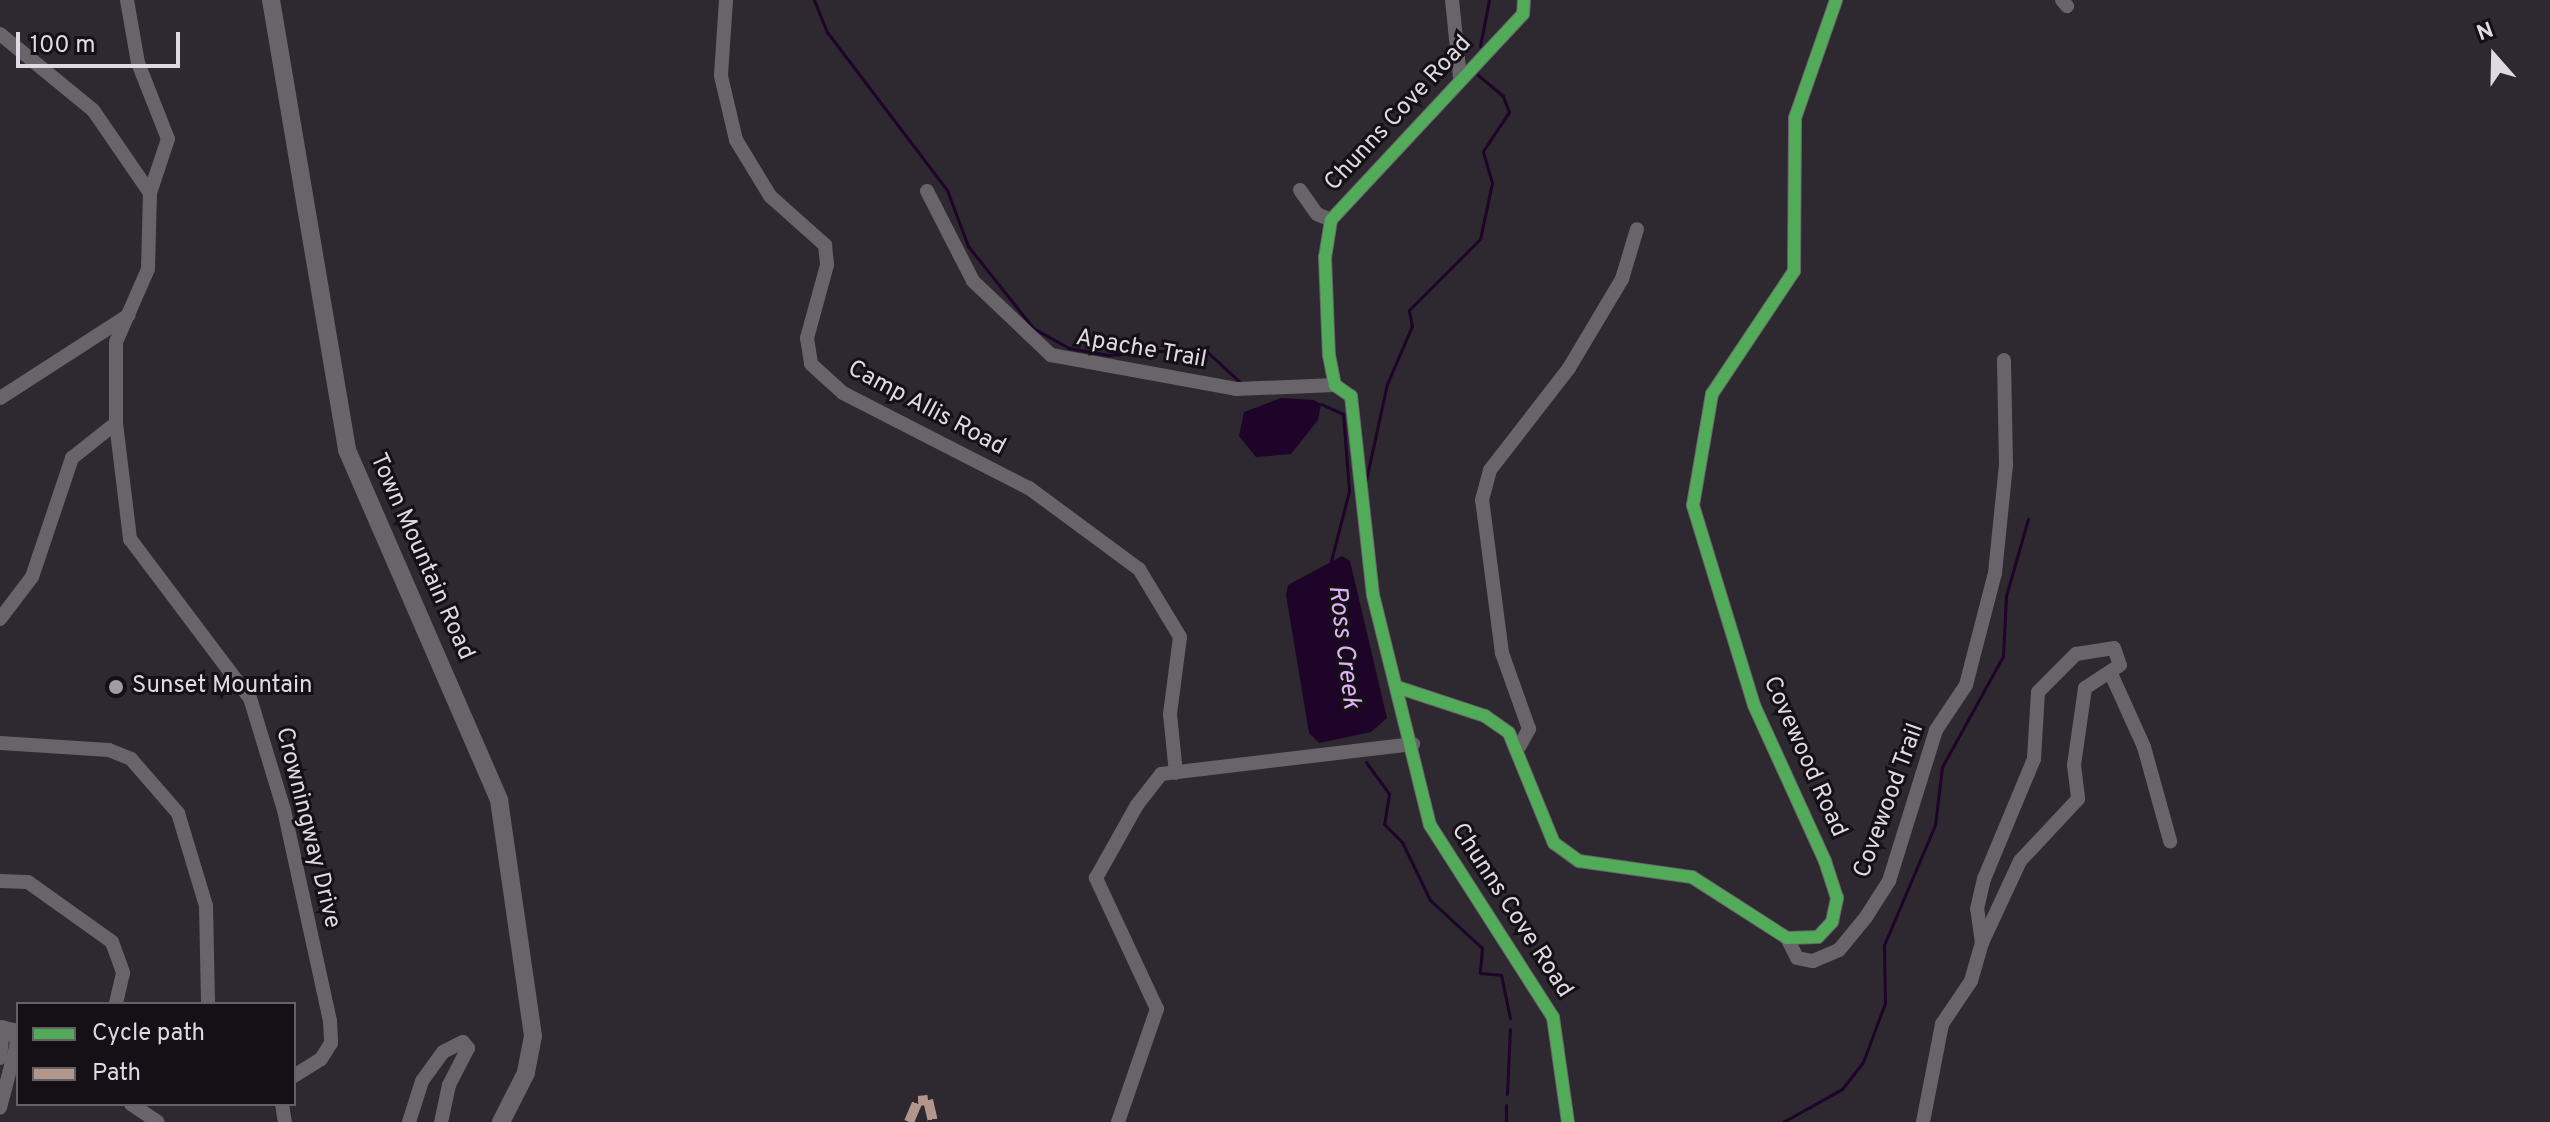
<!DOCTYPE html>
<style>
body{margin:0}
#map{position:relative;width:2550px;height:1122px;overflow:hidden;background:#2e2830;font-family:Overpass,sans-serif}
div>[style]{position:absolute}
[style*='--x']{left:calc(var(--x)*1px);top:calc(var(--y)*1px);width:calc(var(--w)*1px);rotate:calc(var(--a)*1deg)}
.water>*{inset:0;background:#1d0428}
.stream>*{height:3px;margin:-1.5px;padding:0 1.5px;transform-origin:1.5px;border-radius:1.5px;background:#1d0428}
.minor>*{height:14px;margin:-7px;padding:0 7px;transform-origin:7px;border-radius:7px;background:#686469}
.secondary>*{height:18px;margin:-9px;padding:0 9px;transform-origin:9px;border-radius:9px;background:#686469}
.quiet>*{height:10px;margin-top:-5px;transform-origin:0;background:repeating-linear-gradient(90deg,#b2968c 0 20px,transparent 0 30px)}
.cycleway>*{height:12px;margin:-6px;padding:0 6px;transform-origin:6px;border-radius:6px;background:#51ab58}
.dots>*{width:22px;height:22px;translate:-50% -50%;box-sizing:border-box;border:4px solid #141016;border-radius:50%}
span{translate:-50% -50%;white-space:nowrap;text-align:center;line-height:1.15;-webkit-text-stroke:6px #141016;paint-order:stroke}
.street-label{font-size:24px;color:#dfd9e3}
.poi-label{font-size:24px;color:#dfd9e3}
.left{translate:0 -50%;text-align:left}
.water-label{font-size:26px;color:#e0b0f8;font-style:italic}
.legend{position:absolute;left:16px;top:1002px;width:280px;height:104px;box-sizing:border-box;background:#141016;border:2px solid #656068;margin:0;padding:10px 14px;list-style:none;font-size:24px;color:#dfd9e3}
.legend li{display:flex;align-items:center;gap:16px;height:40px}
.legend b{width:40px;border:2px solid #656068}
.north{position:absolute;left:2454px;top:16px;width:80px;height:80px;-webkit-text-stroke:6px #141016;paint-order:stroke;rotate:340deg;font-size:22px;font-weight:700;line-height:32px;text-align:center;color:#dfd9e3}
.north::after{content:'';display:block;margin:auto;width:28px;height:36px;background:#dfd9e3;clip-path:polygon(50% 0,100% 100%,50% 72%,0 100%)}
.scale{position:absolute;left:16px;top:32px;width:164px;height:36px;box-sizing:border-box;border:4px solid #dfd9e3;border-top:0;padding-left:10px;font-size:24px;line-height:28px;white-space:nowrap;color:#dfd9e3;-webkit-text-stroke:6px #141016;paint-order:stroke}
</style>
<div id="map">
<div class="water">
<i style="clip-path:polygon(1281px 398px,1314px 400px,1321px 404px,1318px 420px,1291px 454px,1256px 457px,1239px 436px,1244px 412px)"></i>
<i style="clip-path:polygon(1342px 556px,1350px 561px,1387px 718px,1371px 732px,1319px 743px,1309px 733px,1286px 595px,1288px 585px)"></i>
</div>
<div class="stream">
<i style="--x:814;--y:0;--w:35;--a:68"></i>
<i style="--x:827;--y:32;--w:198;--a:52.8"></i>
<i style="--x:947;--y:190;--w:60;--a:69.4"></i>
<i style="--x:968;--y:246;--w:105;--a:51.6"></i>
<i style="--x:1033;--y:328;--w:41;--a:29.1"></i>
<i style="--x:1069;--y:348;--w:40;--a:10"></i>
<i style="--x:1108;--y:355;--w:95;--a:-4.2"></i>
<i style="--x:1203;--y:348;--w:53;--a:42.7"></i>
<i style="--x:1480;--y:46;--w:47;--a:-78.9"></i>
<i style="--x:1321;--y:404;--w:24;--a:24"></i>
<i style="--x:1343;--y:414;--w:77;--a:85.5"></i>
<i style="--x:1349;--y:491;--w:72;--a:104.4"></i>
<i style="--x:1366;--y:480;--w:98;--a:-77.7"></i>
<i style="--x:1387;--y:384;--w:63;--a:-66.7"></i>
<i style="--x:1412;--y:326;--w:16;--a:-101"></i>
<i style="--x:1409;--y:310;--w:100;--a:-45"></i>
<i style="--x:1480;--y:239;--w:57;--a:-77.9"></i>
<i style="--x:1492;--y:183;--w:33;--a:-106"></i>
<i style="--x:1483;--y:151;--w:47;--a:-56.3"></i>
<i style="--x:1509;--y:112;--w:17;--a:-111"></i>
<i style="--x:1503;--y:96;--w:33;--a:-140"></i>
<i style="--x:1366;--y:762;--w:39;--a:54"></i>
<i style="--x:1389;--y:794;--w:30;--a:99"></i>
<i style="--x:1384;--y:824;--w:25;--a:45"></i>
<i style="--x:1402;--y:842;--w:64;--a:64.2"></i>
<i style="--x:1430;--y:900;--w:71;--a:42.7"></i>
<i style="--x:1482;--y:948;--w:25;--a:95"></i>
<i style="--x:1480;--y:973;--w:21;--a:5"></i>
<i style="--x:1501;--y:975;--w:44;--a:78.2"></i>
<i style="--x:1507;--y:1094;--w:65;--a:-87.4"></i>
<i style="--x:1506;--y:1122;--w:17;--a:-90"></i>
<i style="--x:1783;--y:1122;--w:68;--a:-29.2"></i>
<i style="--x:1842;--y:1089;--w:34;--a:-52"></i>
<i style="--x:1863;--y:1062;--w:63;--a:-69.6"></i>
<i style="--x:1885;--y:1003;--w:58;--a:-91"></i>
<i style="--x:1884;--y:945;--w:130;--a:-67"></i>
<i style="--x:1935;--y:825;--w:58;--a:-83.1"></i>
<i style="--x:1942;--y:767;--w:127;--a:-61.2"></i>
<i style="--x:2003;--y:656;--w:60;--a:-87.1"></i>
<i style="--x:2006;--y:596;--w:80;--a:-74.1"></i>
</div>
<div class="minor">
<i style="--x:726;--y:0;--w:76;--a:93.8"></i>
<i style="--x:721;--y:76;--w:66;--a:76.8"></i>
<i style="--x:736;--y:140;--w:66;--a:58.7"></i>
<i style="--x:770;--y:196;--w:74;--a:41.7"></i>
<i style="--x:825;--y:245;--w:20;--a:84"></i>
<i style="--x:827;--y:265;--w:76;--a:105.3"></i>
<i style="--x:807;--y:338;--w:26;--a:81"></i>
<i style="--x:811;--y:364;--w:43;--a:42.2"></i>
<i style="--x:843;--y:393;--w:209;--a:27.1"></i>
<i style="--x:1029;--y:488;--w:137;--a:36.4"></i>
<i style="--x:1139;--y:569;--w:79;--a:58.9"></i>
<i style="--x:1180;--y:637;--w:78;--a:97.4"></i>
<i style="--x:1170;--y:714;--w:59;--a:84.2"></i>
<i style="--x:1452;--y:0;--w:78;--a:84.1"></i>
<i style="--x:1524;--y:0;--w:14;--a:94"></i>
<i style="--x:1523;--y:14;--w:282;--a:133"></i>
<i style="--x:1331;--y:220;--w:37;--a:99"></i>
<i style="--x:1325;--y:257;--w:98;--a:87.7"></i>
<i style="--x:1329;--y:355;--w:31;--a:79"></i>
<i style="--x:1335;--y:385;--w:19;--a:35"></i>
<i style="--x:1351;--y:396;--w:200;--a:83.7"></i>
<i style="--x:1373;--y:595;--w:237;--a:76.1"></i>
<i style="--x:1430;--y:825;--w:228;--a:57.4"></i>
<i style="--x:1553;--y:1017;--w:106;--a:81.9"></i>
<i style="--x:2062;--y:0;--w:8;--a:50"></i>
<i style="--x:0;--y:34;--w:120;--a:39.3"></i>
<i style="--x:93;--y:110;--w:101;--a:55.5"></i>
<i style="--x:1300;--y:190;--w:29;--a:55"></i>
<i style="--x:1317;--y:214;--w:15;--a:23"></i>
<i style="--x:927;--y:191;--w:101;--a:62.9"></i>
<i style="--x:973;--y:281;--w:108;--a:43.5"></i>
<i style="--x:1051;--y:355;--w:188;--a:10.4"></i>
<i style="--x:1236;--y:389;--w:99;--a:-2.3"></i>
<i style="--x:0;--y:398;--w:153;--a:-32.8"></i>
<i style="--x:116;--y:423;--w:117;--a:83.1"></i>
<i style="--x:130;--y:539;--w:199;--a:53"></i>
<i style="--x:250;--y:698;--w:117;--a:73.1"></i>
<i style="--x:284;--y:810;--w:216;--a:77.7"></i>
<i style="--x:330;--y:1021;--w:22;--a:87"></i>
<i style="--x:331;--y:1043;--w:19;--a:122"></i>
<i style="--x:321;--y:1059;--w:32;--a:148"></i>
<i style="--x:0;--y:619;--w:53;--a:-52.7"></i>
<i style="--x:32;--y:577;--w:126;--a:-71.4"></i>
<i style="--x:72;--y:458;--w:56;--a:-38.5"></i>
<i style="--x:116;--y:423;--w:81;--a:-90"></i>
<i style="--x:116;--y:342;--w:80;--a:-66.3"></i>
<i style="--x:148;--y:269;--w:76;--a:-88.5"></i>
<i style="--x:150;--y:193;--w:57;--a:-71.6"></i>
<i style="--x:168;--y:139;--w:82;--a:-111.5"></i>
<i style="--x:138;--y:63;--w:64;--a:-99.9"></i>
<i style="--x:2112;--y:676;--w:78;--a:65.7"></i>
<i style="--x:2144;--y:747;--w:98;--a:74.5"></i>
<i style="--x:1397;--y:687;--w:93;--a:18.2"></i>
<i style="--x:1485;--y:716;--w:29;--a:35"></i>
<i style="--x:1509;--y:733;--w:119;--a:67.8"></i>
<i style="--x:1554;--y:843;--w:31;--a:36"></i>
<i style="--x:1579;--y:861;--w:114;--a:8.1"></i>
<i style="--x:1692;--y:877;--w:113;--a:32.7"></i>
<i style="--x:1787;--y:938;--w:31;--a:-2"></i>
<i style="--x:1818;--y:937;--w:21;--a:-47"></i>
<i style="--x:1832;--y:922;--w:25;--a:-78"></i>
<i style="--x:1837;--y:898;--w:39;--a:-108"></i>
<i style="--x:1825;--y:861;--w:171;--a:-114.5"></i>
<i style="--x:1754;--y:705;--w:209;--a:-107"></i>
<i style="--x:1693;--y:505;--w:113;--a:-80.3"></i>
<i style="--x:1712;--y:394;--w:148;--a:-56.3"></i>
<i style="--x:1794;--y:271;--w:153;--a:-89.6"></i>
<i style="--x:1795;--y:118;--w:125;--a:-70.8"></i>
<i style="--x:0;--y:743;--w:109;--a:3.7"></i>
<i style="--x:109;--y:750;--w:24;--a:22"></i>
<i style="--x:131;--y:759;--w:72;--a:49"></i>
<i style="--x:178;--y:813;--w:97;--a:73.2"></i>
<i style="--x:206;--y:906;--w:98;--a:88.8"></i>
<i style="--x:1519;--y:747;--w:21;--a:-61"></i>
<i style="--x:1529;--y:729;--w:81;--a:-109.6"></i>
<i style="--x:1502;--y:653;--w:154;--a:-97.4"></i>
<i style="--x:1482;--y:500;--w:31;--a:-75"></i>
<i style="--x:1490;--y:470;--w:129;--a:-52.2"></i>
<i style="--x:1569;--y:368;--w:104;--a:-59.2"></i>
<i style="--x:1622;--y:279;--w:52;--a:-73.3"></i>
<i style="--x:0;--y:881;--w:28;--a:2"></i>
<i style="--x:28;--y:882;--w:103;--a:35.5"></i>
<i style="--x:112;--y:942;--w:33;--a:70"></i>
<i style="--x:123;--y:973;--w:32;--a:103"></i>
<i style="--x:1787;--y:938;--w:22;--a:63"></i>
<i style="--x:1797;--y:958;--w:16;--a:11"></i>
<i style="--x:1813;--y:961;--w:28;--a:-23"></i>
<i style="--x:1839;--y:950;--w:43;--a:-50.7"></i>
<i style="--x:1866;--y:917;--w:43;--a:-57.4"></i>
<i style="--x:1889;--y:881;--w:158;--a:-72.7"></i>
<i style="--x:1936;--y:730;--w:54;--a:-56.3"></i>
<i style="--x:1966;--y:685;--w:116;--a:-75.5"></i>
<i style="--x:1995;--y:573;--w:109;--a:-84.2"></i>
<i style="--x:2006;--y:465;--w:105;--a:-91.1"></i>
<i style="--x:0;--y:1027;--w:13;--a:13"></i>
<i style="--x:13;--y:1030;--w:14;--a:73"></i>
<i style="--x:17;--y:1043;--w:67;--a:104.7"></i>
<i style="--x:0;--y:1058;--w:31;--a:-84"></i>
<i style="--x:131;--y:1104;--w:32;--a:34"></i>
<i style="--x:282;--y:1104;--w:18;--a:81"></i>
<i style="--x:409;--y:1122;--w:43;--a:-72.4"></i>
<i style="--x:422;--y:1081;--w:36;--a:-54"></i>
<i style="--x:443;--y:1052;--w:22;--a:-27"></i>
<i style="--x:463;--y:1042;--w:8;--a:50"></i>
<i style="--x:468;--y:1048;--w:42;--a:117.2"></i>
<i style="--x:449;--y:1085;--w:38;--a:102"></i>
<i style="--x:1118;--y:1122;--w:120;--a:-71"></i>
<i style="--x:1157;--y:1009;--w:145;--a:-115"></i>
<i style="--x:1096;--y:878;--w:84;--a:-60.7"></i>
<i style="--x:1137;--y:805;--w:39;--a:-52"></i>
<i style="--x:1161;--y:774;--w:254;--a:-6.8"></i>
<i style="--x:1923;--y:1122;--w:100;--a:-79"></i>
<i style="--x:1942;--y:1024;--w:52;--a:-56"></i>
<i style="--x:1971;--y:981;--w:40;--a:-74"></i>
<i style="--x:1982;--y:943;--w:34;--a:-98"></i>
<i style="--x:1977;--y:909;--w:31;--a:-77"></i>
<i style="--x:1984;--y:879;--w:130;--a:-67.4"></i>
<i style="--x:2034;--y:759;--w:67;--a:-86.6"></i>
<i style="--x:2038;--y:692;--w:54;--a:-45"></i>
<i style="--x:2076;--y:654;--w:38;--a:-9"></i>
<i style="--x:2114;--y:648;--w:18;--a:71"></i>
<i style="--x:2120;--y:665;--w:42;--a:146.7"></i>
<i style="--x:2085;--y:688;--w:78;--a:98.1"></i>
<i style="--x:2074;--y:765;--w:34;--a:83"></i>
<i style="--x:2078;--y:799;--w:85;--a:133.1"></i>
<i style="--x:2020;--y:861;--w:90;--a:114.9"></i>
</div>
<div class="secondary">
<i style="--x:271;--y:0;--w:456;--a:80.4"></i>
<i style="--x:347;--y:450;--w:382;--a:66.5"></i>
<i style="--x:499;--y:800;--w:238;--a:81.8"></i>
<i style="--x:533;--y:1036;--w:38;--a:101"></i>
<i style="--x:526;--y:1073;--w:55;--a:117"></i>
</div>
<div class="quiet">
<i style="--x:909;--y:1122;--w:23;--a:-67"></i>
<i style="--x:918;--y:1101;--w:10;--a:-6"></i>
<i style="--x:928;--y:1100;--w:23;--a:77"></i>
</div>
<div class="cycleway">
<i style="--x:1524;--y:0;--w:14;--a:94"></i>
<i style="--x:1523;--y:14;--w:282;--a:133"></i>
<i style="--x:1331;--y:220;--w:37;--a:99"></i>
<i style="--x:1325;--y:257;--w:98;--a:87.7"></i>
<i style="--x:1329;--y:355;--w:31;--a:79"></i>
<i style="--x:1335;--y:385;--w:19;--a:35"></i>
<i style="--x:1351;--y:396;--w:200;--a:83.7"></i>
<i style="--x:1373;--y:595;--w:237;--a:76.1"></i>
<i style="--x:1430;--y:825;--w:228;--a:57.4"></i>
<i style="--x:1553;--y:1017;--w:106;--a:81.9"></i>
<i style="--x:1397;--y:687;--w:93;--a:18.2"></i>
<i style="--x:1485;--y:716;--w:29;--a:35"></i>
<i style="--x:1509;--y:733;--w:119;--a:67.8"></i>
<i style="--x:1554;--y:843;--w:31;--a:36"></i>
<i style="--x:1579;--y:861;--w:114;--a:8.1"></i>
<i style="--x:1692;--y:877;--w:113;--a:32.7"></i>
<i style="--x:1787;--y:938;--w:31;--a:-2"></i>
<i style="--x:1818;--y:937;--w:21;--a:-47"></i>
<i style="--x:1832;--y:922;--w:25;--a:-78"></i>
<i style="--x:1837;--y:898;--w:39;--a:-108"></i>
<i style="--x:1825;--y:861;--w:171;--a:-114.5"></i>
<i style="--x:1754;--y:705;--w:209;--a:-107"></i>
<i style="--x:1693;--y:505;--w:113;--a:-80.3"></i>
<i style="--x:1712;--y:394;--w:148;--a:-56.3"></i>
<i style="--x:1794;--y:271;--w:153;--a:-89.6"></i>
<i style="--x:1795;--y:118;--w:125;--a:-70.8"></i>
</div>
<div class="dots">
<i style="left:116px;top:687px;background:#a19ba4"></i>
</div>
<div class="street-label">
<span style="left:1399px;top:114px;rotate:-47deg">Chunns Cove Road</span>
<span style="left:1141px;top:350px;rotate:10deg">Apache Trail</span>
<span style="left:926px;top:409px;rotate:28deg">Camp Allis Road</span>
<span style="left:421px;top:557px;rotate:66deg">Town Mountain Road</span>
<span style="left:1804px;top:757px;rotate:66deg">Covewood Road</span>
<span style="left:1890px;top:801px;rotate:-70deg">Covewood Trail</span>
<span style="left:307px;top:828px;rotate:76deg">Crowningway Drive</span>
<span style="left:1511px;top:911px;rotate:57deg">Chunns Cove Road</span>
</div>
<div class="poi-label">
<span class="left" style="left:132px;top:687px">Sunset Mountain</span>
</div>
<div class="water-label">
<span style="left:1343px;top:647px;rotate:83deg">Ross Creek</span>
</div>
<ul class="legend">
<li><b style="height:10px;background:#51ab58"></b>Cycle path</li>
<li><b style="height:10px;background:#b2968c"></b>Path</li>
</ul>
<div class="north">N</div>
<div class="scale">100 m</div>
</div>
